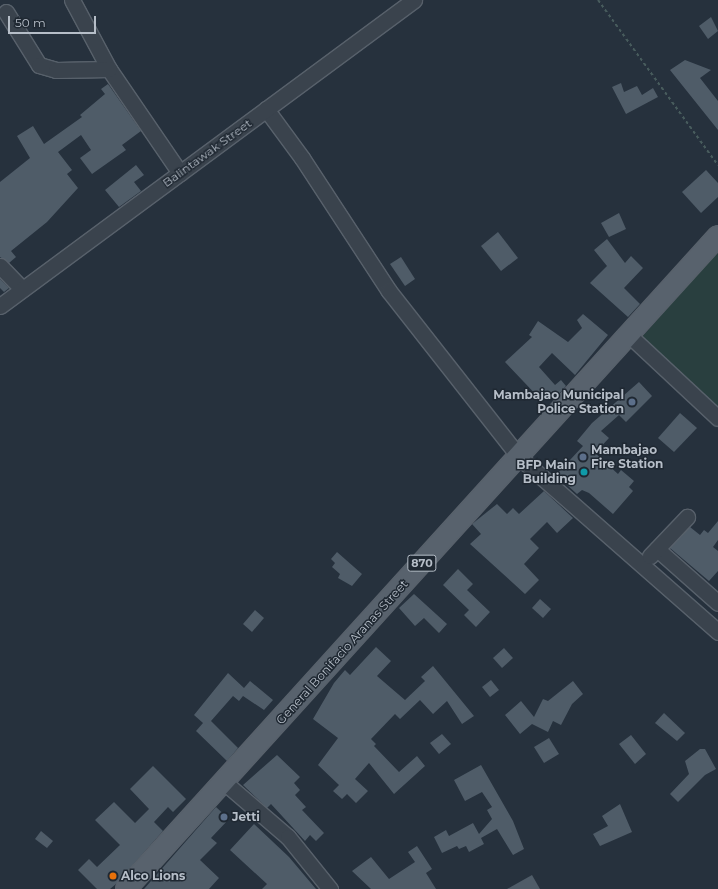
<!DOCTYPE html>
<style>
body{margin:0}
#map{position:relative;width:718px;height:889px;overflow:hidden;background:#26313d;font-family:Montserrat,sans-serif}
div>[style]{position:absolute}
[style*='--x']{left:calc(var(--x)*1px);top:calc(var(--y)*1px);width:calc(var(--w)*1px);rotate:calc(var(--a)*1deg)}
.green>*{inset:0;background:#293f3f}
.building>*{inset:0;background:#4f5c68}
.path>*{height:2px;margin-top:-1px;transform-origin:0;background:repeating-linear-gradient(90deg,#485c5d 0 3px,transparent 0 6px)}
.roads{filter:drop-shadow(1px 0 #58616b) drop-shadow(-1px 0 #58616b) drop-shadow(0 1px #58616b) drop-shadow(0 -1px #58616b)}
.minor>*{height:15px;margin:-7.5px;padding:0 7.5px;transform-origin:7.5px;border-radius:7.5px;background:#3a434d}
.major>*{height:20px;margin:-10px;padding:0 10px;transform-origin:10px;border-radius:10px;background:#58626d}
.dots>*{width:11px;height:11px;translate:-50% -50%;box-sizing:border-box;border:2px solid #1f2832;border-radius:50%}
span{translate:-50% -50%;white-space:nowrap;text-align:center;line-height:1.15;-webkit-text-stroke:3px #1f2832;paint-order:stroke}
.shield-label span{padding:1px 3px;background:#1f2832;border:1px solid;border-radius:3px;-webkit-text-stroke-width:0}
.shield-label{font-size:11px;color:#b6bec8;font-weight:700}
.street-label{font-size:12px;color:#b6bec8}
.poi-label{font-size:12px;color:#b6bec8;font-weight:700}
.right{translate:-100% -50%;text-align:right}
.left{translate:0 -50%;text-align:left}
.scale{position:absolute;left:8px;top:16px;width:88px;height:18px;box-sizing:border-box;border:2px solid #b6bec8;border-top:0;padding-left:5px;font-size:12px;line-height:14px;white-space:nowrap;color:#b6bec8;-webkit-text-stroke:3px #1f2832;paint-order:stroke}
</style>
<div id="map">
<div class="green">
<i style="clip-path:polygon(718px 251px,718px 407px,642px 337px)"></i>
</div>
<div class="building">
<i style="clip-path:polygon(711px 17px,718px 31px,708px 39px,699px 26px)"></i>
<i style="clip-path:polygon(685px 60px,711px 70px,700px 78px,718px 101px,718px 130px,670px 70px)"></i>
<i style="clip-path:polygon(621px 83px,624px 92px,637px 86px,642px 95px,653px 88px,658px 97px,626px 114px,612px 87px)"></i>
<i style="clip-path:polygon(108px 84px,141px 131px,122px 145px,126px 150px,92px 174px,80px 158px,91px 150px,81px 135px,58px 152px,72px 170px,67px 174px,78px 188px,47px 222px,11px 251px,16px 257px,9px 263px,0 257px,0 182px,30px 158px,17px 136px,33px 126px,44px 144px,82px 117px,80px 115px,105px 94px,101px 89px)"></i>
<i style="clip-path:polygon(136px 165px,144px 175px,134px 182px,141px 191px,119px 207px,105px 190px)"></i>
<i style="clip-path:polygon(706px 170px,718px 183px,718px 197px,701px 213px,682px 192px)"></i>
<i style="clip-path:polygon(619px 213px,626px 229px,609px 237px,601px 223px)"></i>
<i style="clip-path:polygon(498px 232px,518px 258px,501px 271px,481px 246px)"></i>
<i style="clip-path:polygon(607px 239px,625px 263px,631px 256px,643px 268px,624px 288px,640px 304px,628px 317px,590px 283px,607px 266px,594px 250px)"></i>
<i style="clip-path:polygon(401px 257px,415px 279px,405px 286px,390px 264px)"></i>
<i style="clip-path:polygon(0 279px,9px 288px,4px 292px,0 288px)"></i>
<i style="clip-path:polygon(583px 314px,608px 335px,575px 375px,552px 353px,539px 367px,555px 385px,561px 380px,566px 386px,557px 396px,553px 391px,542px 401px,505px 362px,532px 337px,529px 335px,538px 321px,568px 342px,582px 328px,577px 320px)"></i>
<i style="clip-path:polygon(639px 382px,652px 396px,626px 422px,619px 415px,601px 431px,609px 438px,595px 453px,618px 474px,621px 470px,634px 481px,629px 487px,633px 491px,613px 514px,589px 493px,582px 490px,577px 494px,556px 475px,583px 446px,577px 441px,592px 423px)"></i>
<i style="clip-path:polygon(680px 413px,697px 428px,674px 452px,658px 438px)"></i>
<i style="clip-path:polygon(544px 491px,573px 518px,557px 533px,547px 522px,530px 539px,539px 548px,524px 564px,539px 580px,525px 594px,470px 544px,481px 534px,472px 524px,497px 504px,507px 514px,513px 508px,519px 514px)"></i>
<i style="clip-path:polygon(718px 521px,718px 540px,713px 547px,718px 551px,718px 571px,709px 581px,670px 548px,690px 527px,700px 535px,704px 530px,708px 533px)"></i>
<i style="clip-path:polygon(337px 552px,362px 574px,352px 586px,338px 578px,340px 574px,332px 567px,335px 563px,331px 559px)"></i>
<i style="clip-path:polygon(458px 569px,473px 584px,467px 590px,490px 612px,476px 627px,464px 615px,469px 610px,443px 585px)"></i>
<i style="clip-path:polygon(414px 594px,447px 624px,439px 633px,424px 618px,415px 626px,399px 608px)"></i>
<i style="clip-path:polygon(540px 599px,551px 609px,543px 618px,532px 608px)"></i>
<i style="clip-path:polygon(255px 610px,264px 618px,252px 632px,243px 624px)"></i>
<i style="clip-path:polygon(376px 647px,391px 661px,377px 676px,405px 700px,425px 681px,421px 677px,433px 666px,474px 716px,462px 724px,447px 701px,433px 714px,420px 700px,400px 719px,395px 714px,371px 739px,376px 744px,374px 746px,399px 772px,417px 756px,425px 766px,394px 794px,369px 763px,355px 779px,368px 791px,356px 803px,347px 794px,342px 799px,333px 791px,339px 785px,318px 765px,338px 738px,313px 719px,334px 683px,345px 670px,350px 675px)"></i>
<i style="clip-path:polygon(504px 648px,513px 658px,502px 668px,493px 658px)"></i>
<i style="clip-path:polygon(228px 673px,244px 688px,250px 681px,273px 700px,264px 710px,243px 696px,239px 701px,233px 696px,211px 721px,238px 748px,227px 761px,196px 731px,203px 723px,194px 715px)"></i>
<i style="clip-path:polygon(491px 680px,499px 690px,490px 697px,482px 687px)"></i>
<i style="clip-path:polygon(573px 681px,583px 694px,572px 704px,561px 725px,553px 721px,548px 732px,532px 724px,520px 734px,505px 715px,521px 701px,534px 717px,543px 699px,548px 701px)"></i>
<i style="clip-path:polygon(664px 713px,685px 733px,677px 741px,655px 723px)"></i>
<i style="clip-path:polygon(442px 734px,451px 744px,439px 754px,430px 743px)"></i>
<i style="clip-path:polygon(631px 735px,646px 754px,635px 764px,619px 744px)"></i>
<i style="clip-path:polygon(549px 738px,559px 754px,544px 763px,534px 747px)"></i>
<i style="clip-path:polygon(700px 749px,705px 749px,716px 769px,705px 775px,678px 802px,670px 794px,689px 774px,685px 761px)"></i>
<i style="clip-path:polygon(277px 755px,300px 777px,294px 783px,300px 790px,295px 795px,306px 807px,302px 810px,324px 833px,316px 841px,310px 835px,305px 841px,271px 804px,267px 808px,243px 785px)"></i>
<i style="clip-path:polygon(481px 765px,513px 821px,524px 849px,513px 855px,497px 829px,481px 838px,484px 844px,469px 852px,466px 846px,459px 849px,457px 846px,442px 853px,434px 837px,446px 830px,449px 836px,473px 823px,479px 834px,492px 819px,487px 810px,492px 807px,482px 792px,465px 801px,454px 780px)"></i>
<i style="clip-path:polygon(153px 766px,186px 799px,173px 812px,168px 807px,154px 822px,163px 831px,116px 884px,110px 889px,97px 889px,78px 870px,89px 859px,97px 867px,120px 845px,95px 820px,114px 802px,135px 823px,149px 809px,130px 789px)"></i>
<i style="clip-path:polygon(620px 804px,632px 832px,600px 846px,593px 834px,608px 826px,602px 816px)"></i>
<i style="clip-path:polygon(216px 807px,229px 819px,211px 838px,217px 843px,200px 860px,219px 878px,209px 889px,144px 889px)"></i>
<i style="clip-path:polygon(254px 824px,289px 857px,316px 889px,262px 889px,267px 884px,230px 850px)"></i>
<i style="clip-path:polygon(41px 831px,53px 841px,47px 848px,35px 839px)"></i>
<i style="clip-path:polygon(417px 846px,432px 869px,426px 873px,436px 889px,371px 889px,352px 871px,371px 857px,389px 879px,415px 862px,408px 852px)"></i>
<i style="clip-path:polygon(532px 875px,540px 889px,507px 889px)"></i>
</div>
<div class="path">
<i style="--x:598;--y:0;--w:204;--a:54"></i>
</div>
<div class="roads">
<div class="minor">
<i style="--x:72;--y:0;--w:78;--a:61.8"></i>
<i style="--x:109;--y:69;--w:126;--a:55.7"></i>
<i style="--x:6;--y:12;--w:62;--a:58.1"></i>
<i style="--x:39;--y:65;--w:18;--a:16"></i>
<i style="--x:56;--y:70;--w:53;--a:-1.1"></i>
<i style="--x:266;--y:109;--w:61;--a:53.7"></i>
<i style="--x:302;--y:158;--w:159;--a:56.8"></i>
<i style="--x:389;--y:291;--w:211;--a:51.9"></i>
<i style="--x:519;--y:457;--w:265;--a:41.3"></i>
<i style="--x:0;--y:266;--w:32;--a:46"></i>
<i style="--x:0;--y:306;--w:515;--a:-36.47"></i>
<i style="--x:630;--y:336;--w:120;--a:43"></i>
<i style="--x:657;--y:549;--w:81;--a:41.5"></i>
<i style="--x:650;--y:556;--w:54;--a:-46.5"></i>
<i style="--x:224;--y:782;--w:84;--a:40.7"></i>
<i style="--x:288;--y:837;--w:67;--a:51.1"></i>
</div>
<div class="major">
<i style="--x:126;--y:889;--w:881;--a:-47.81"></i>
</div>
</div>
<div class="dots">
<i style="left:632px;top:402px;background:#5c6f8a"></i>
<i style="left:583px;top:457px;background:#5c6f8a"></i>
<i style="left:584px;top:472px;background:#0f9aa8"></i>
<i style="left:224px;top:817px;background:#5c6f8a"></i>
<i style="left:113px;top:876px;background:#e8710a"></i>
</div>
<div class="shield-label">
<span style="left:422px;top:563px">870</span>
</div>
<div class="street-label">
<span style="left:207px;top:153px;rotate:-36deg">Balintawak Street</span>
<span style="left:342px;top:652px;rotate:-48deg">General Bonifacio Aranas Street</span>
</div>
<div class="poi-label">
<span class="right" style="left:624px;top:402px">Mambajao Municipal<br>Police Station</span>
<span class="left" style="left:591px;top:457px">Mambajao<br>Fire Station</span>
<span class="right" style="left:576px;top:472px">BFP Main<br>Building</span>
<span class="left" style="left:232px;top:817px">Jetti</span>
<span class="left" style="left:121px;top:876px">Alco Lions</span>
</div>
<div class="scale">50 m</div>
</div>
